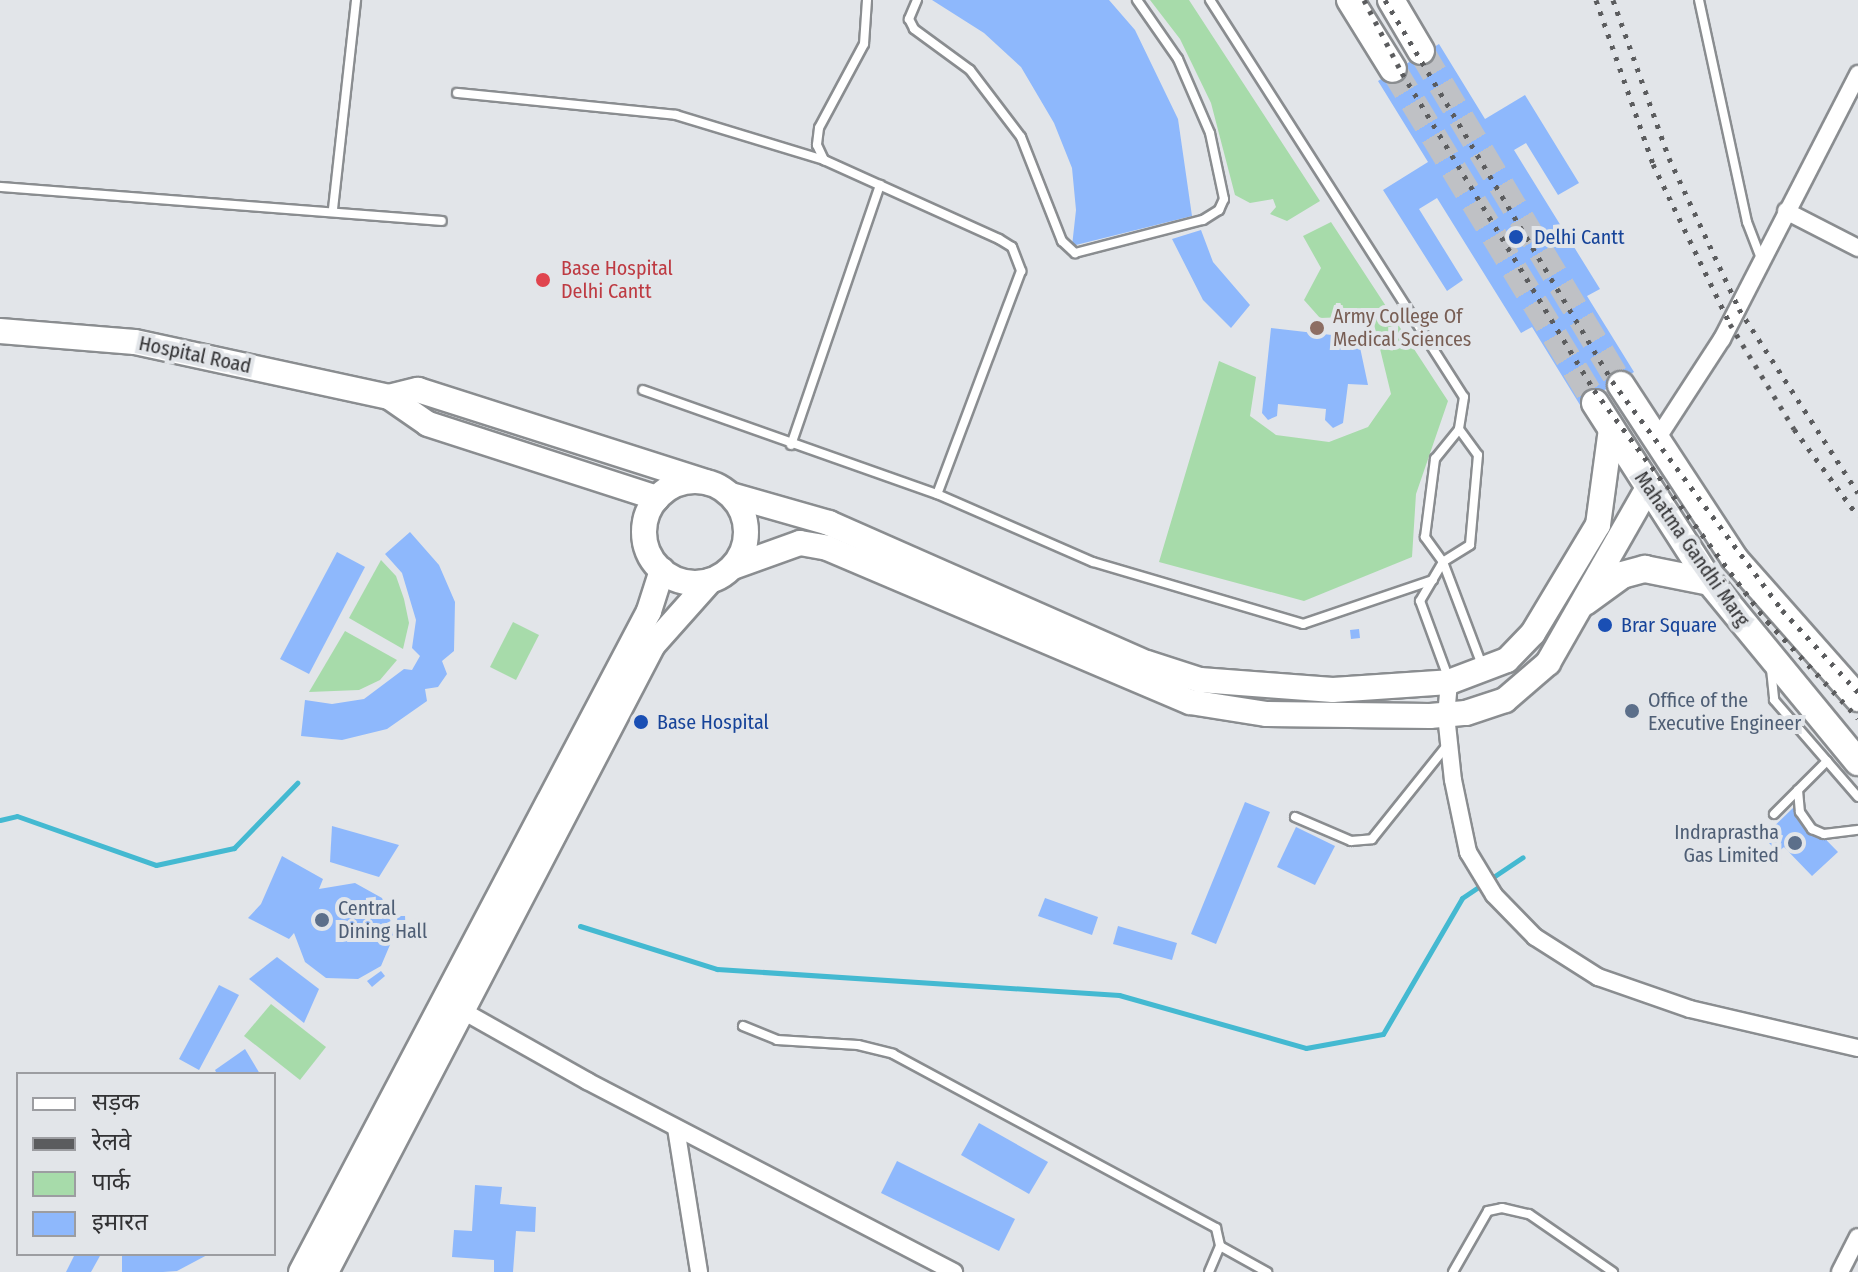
<!DOCTYPE html>
<meta charset="utf-8">
<style>
body{margin:0}
#map{position:relative;width:1858px;height:1272px;overflow:hidden;background:#e2e5e9;font-family:"Fira Sans Condensed","Noto Sans Devanagari",sans-serif}
div>[style]{position:absolute}
[style*='--x']{left:calc(var(--x)*1px);top:calc(var(--y)*1px);width:calc(var(--w)*1px);rotate:calc(var(--a)*1deg)}
.green>*{inset:0;background:#a7dbaa}
.stream>*{height:5px;margin:-2.5px;padding:0 2.5px;transform-origin:2.5px;border-radius:2.5px;background:#44b9d1}
.building>*{inset:0;background:#8eb8fc}
.primary-tunnel>*{height:26px;margin-top:-13px;transform-origin:0;background:repeating-linear-gradient(90deg,#bfc1c5 0 26px,transparent 0 39px)}
.roads{filter:drop-shadow(2px 0 #8a8d90) drop-shadow(-2px 0 #8a8d90) drop-shadow(0 2px #8a8d90) drop-shadow(0 -2px #8a8d90)}
.lane>*{height:8px;margin:-4px;padding:0 4px;transform-origin:4px;border-radius:4px;background:#fff}
.street>*{height:16px;margin:-8px;padding:0 8px;transform-origin:8px;border-radius:8px;background:#fff}
.secondary>*{height:24px;margin:-12px;padding:0 12px;transform-origin:12px;border-radius:12px;background:#fff}
.secondary>.ring{margin:-12px;padding:0;box-sizing:content-box;background:none;border:24px solid #fff;border-radius:50%}
.primary>*{height:26px;margin:-13px;padding:0 13px;transform-origin:13px;border-radius:13px;background:#fff}
.rail>*{height:5px;margin-top:-2.5px;transform-origin:0;background:repeating-linear-gradient(90deg,#5b5c5e 0 4px,transparent 0 12px)}
.dots>*{width:22px;height:22px;translate:-50% -50%;box-sizing:border-box;border:4px solid #e2e5e9;border-radius:50%}
span{translate:-50% -50%;white-space:nowrap;text-align:center;line-height:1.15;-webkit-text-stroke:8px #e2e5e9;paint-order:stroke}
.transit-label{font-size:20px;color:#164399}
.left{translate:0 -50%;text-align:left}
.health-label{font-size:20px;color:#be3a42}
.education-label{font-size:20px;color:#785e54}
.street-label{font-size:20px;color:#323234}
.service-label{font-size:20px;color:#4e5e75}
.right{translate:-100% -50%;text-align:right}
.legend{position:absolute;left:16px;top:1072px;width:260px;height:184px;box-sizing:border-box;background:#e2e5e9;border:2px solid #9c9da1;margin:0;padding:10px 14px;list-style:none;font-size:24px;color:#323234}
.legend li{display:flex;align-items:center;gap:16px;height:40px}
.legend b{width:40px;border:2px solid #9c9da1}
</style>
<div id="map">
<div class="green">
<i style="clip-path:polygon(1150px 0,1189px 0,1320px 201px,1287px 221px,1270px 214px,1276px 207px,1273px 199px,1250px 203px,1235px 195px,1211px 103px,1180px 39px)"></i>
<i style="clip-path:polygon(1331px 222px,1448px 401px,1416px 494px,1412px 557px,1304px 601px,1159px 562px,1219px 361px,1256px 377px,1250px 416px,1276px 435px,1329px 442px,1368px 427px,1391px 394px,1372px 316px,1320px 318px,1304px 300px,1321px 268px,1303px 236px)"></i>
<i style="clip-path:polygon(381px 560px,396px 576px,404px 599px,409px 623px,403px 649px,349px 618px)"></i>
<i style="clip-path:polygon(513px 622px,539px 635px,516px 680px,490px 667px)"></i>
<i style="clip-path:polygon(345px 631px,397px 660px,380px 680px,359px 690px,309px 692px)"></i>
<i style="clip-path:polygon(271px 1004px,326px 1047px,300px 1080px,244px 1036px)"></i>
</div>
<div class="stream">
<i style="--x:0;--y:820;--w:17;--a:-13"></i>
<i style="--x:17;--y:816;--w:147;--a:19.4"></i>
<i style="--x:156;--y:865;--w:80;--a:-12.3"></i>
<i style="--x:234;--y:848;--w:91;--a:-45.9"></i>
<i style="--x:580;--y:926;--w:144;--a:17.4"></i>
<i style="--x:717;--y:969;--w:403;--a:3.7"></i>
<i style="--x:1119;--y:995;--w:194;--a:15.8"></i>
<i style="--x:1306;--y:1048;--w:78;--a:-10.3"></i>
<i style="--x:1383;--y:1034;--w:157;--a:-59.8"></i>
<i style="--x:1462;--y:898;--w:73;--a:-33.9"></i>
</div>
<div class="building">
<i style="clip-path:polygon(932px 0,1109px 0,1135px 30px,1178px 119px,1192px 216px,1072px 246px,1076px 210px,1072px 168px,1054px 123px,1021px 67px,984px 33px)"></i>
<i style="clip-path:polygon(1439px 44px,1485px 119px,1525px 95px,1579px 183px,1558px 195px,1526px 143px,1514px 150px,1600px 289px,1587px 296px,1634px 372px,1580px 405px,1532px 327px,1521px 333px,1437px 198px,1419px 209px,1463px 280px,1447px 291px,1383px 190px,1428px 162px,1378px 81px)"></i>
<i style="clip-path:polygon(1201px 230px,1213px 262px,1250px 305px,1231px 328px,1203px 300px,1172px 239px)"></i>
<i style="clip-path:polygon(1271px 328px,1358px 338px,1368px 385px,1348px 384px,1343px 423px,1333px 428px,1325px 420px,1326px 409px,1278px 404px,1277px 416px,1268px 420px,1262px 413px)"></i>
<i style="clip-path:polygon(410px 532px,439px 565px,455px 602px,454px 651px,442px 661px,447px 674px,438px 687px,425px 689px,427px 701px,387px 729px,342px 740px,301px 736px,305px 700px,332px 704px,364px 699px,404px 669px,412px 670px,420px 656px,412px 648px,416px 620px,402px 573px,385px 554px)"></i>
<i style="clip-path:polygon(337px 552px,365px 567px,309px 674px,280px 659px)"></i>
<i style="clip-path:polygon(1359px 629px,1360px 638px,1351px 639px,1350px 630px)"></i>
<i style="clip-path:polygon(1245px 802px,1270px 812px,1216px 944px,1191px 934px)"></i>
<i style="clip-path:polygon(1794px 807px,1838px 852px,1812px 876px,1784px 847px,1778px 852px,1763px 837px)"></i>
<i style="clip-path:polygon(332px 826px,399px 845px,379px 877px,330px 862px)"></i>
<i style="clip-path:polygon(1296px 827px,1335px 846px,1315px 885px,1277px 867px)"></i>
<i style="clip-path:polygon(282px 856px,323px 879px,319px 889px,355px 883px,382px 898px,395px 933px,381px 966px,358px 979px,326px 978px,305px 962px,294px 933px,289px 939px,248px 918px,261px 904px)"></i>
<i style="clip-path:polygon(1045px 898px,1098px 917px,1092px 935px,1038px 916px)"></i>
<i style="clip-path:polygon(397px 916px,405px 916px,406px 937px,398px 937px)"></i>
<i style="clip-path:polygon(1118px 926px,1177px 943px,1172px 960px,1113px 944px)"></i>
<i style="clip-path:polygon(277px 957px,319px 989px,304px 1023px,249px 979px)"></i>
<i style="clip-path:polygon(381px 971px,385px 976px,372px 987px,367px 981px)"></i>
<i style="clip-path:polygon(219px 985px,239px 995px,199px 1070px,179px 1059px)"></i>
<i style="clip-path:polygon(245px 1049px,260px 1074px,217px 1074px,215px 1070px)"></i>
<i style="clip-path:polygon(979px 1123px,1048px 1162px,1029px 1194px,961px 1155px)"></i>
<i style="clip-path:polygon(897px 1161px,1015px 1219px,999px 1251px,881px 1193px)"></i>
<i style="clip-path:polygon(475px 1185px,502px 1187px,500px 1204px,536px 1207px,535px 1232px,516px 1231px,513px 1272px,494px 1272px,494px 1260px,452px 1257px,454px 1230px,472px 1231px)"></i>
<i style="clip-path:polygon(75px 1254px,101px 1254px,91px 1272px,66px 1272px)"></i>
<i style="clip-path:polygon(122px 1254px,209px 1254px,177px 1271px,163px 1272px,122px 1272px)"></i>
</div>
<div class="primary-tunnel">
<i style="--x:1421;--y:51;--w:389;--a:59.1"></i>
<i style="--x:1393;--y:69;--w:390;--a:58.8"></i>
</div>
<div class="roads">
<div class="lane">
<i style="--x:867;--y:0;--w:44;--a:93.9"></i>
<i style="--x:864;--y:44;--w:95;--a:118.2"></i>
<i style="--x:819;--y:128;--w:17;--a:97"></i>
<i style="--x:817;--y:145;--w:17;--a:65"></i>
<i style="--x:824;--y:160;--w:192;--a:24.3"></i>
<i style="--x:999;--y:239;--w:15;--a:32"></i>
<i style="--x:1012;--y:247;--w:26;--a:69"></i>
<i style="--x:1021;--y:271;--w:238;--a:110.6"></i>
<i style="--x:917;--y:0;--w:21;--a:113"></i>
<i style="--x:909;--y:19;--w:11;--a:63"></i>
<i style="--x:914;--y:29;--w:69;--a:36.2"></i>
<i style="--x:970;--y:70;--w:84;--a:52.7"></i>
<i style="--x:1021;--y:137;--w:112;--a:68.5"></i>
<i style="--x:1062;--y:241;--w:18;--a:43"></i>
<i style="--x:1075;--y:253;--w:132;--a:-14.5"></i>
<i style="--x:1203;--y:220;--w:19;--a:-32"></i>
<i style="--x:1219;--y:210;--w:12;--a:-66"></i>
<i style="--x:1224;--y:199;--w:67;--a:-102"></i>
<i style="--x:1210;--y:133;--w:81;--a:-113.4"></i>
<i style="--x:1178;--y:59;--w:72;--a:-124.8"></i>
<i style="--x:1210;--y:0;--w:471;--a:57.4"></i>
<i style="--x:1464;--y:397;--w:32;--a:99"></i>
<i style="--x:1459;--y:429;--w:32;--a:54"></i>
<i style="--x:1478;--y:455;--w:90;--a:95.1"></i>
<i style="--x:1470;--y:545;--w:32;--a:148"></i>
<i style="--x:1443;--y:562;--w:110;--a:69.3"></i>
<i style="--x:1699;--y:0;--w:227;--a:77.8"></i>
<i style="--x:1747;--y:222;--w:39;--a:69"></i>
<i style="--x:457;--y:93;--w:220;--a:5.7"></i>
<i style="--x:676;--y:115;--w:155;--a:16.9"></i>
<i style="--x:0;--y:187;--w:443;--a:4.4"></i>
<i style="--x:333;--y:209;--w:210;--a:-83.7"></i>
<i style="--x:643;--y:390;--w:312;--a:19.5"></i>
<i style="--x:937;--y:494;--w:170;--a:23.6"></i>
<i style="--x:1093;--y:562;--w:219;--a:16.4"></i>
<i style="--x:1303;--y:624;--w:137;--a:-18.7"></i>
<i style="--x:791;--y:445;--w:275;--a:-71.1"></i>
<i style="--x:1771;--y:669;--w:31;--a:84"></i>
<i style="--x:1774;--y:700;--w:128;--a:49.1"></i>
<i style="--x:1448;--y:677;--w:81;--a:-110.2"></i>
<i style="--x:1420;--y:601;--w:45;--a:-59.5"></i>
<i style="--x:1443;--y:562;--w:31;--a:-126"></i>
<i style="--x:1425;--y:537;--w:79;--a:-82.7"></i>
<i style="--x:1435;--y:459;--w:38;--a:-51"></i>
<i style="--x:1798;--y:790;--w:22;--a:85"></i>
<i style="--x:1800;--y:812;--w:21;--a:55"></i>
<i style="--x:1812;--y:829;--w:13;--a:23"></i>
<i style="--x:1824;--y:834;--w:34;--a:-7"></i>
<i style="--x:1774;--y:814;--w:75;--a:-45"></i>
<i style="--x:1295;--y:817;--w:61;--a:23.2"></i>
<i style="--x:1351;--y:841;--w:21;--a:-5"></i>
<i style="--x:1372;--y:839;--w:123;--a:-51.3"></i>
<i style="--x:743;--y:1026;--w:37;--a:22"></i>
<i style="--x:777;--y:1040;--w:81;--a:3.5"></i>
<i style="--x:858;--y:1045;--w:36;--a:14"></i>
<i style="--x:893;--y:1054;--w:367;--a:28.3"></i>
<i style="--x:1216;--y:1228;--w:18;--a:77"></i>
<i style="--x:1220;--y:1246;--w:28;--a:113"></i>
<i style="--x:1220;--y:1246;--w:54;--a:29"></i>
<i style="--x:1453;--y:1272;--w:70;--a:-60.2"></i>
<i style="--x:1488;--y:1211;--w:14;--a:-12"></i>
<i style="--x:1502;--y:1208;--w:28;--a:13"></i>
<i style="--x:1529;--y:1214;--w:102;--a:34.6"></i>
</div>
<div class="street">
<i style="--x:1786;--y:211;--w:81;--a:27.2"></i>
<i style="--x:1655;--y:442;--w:123;--a:-57"></i>
<i style="--x:1722;--y:339;--w:298;--a:-62.8"></i>
<i style="--x:1449;--y:682;--w:33;--a:95"></i>
<i style="--x:1446;--y:715;--w:65;--a:83.9"></i>
<i style="--x:1453;--y:780;--w:74;--a:78.2"></i>
<i style="--x:1468;--y:852;--w:50;--a:58.8"></i>
<i style="--x:1494;--y:895;--w:59;--a:45.7"></i>
<i style="--x:1535;--y:937;--w:75;--a:32.4"></i>
<i style="--x:1598;--y:977;--w:97;--a:19.2"></i>
<i style="--x:1690;--y:1009;--w:172;--a:13.1"></i>
<i style="--x:454;--y:1006;--w:153;--a:29.4"></i>
<i style="--x:587;--y:1081;--w:414;--a:27.5"></i>
<i style="--x:676;--y:1128;--w:146;--a:80.9"></i>
<i style="--x:1840;--y:1272;--w:39;--a:-63"></i>
</div>
<div class="secondary">
<i style="--x:0;--y:331;--w:135;--a:4.7"></i>
<i style="--x:135;--y:342;--w:260;--a:12.2"></i>
<i style="--x:389;--y:397;--w:47;--a:34.7"></i>
<i style="--x:428;--y:424;--w:241;--a:17.9"></i>
<i style="--x:389;--y:397;--w:30;--a:-14"></i>
<i style="--x:418;--y:390;--w:303;--a:17.7"></i>
<i class="ring" style="left:644px;top:481px;width:78px;height:78px"></i>
<i style="--x:731;--y:495;--w:102;--a:15.9"></i>
<i style="--x:829;--y:523;--w:347;--a:23.8"></i>
<i style="--x:1147;--y:663;--w:56;--a:17.8"></i>
<i style="--x:1200;--y:680;--w:133;--a:4.3"></i>
<i style="--x:1333;--y:690;--w:116;--a:-3.9"></i>
<i style="--x:1449;--y:682;--w:62;--a:-20.8"></i>
<i style="--x:1507;--y:660;--w:37;--a:-46"></i>
<i style="--x:1533;--y:633;--w:126;--a:-59"></i>
<i style="--x:1598;--y:525;--w:97;--a:-82.3"></i>
<i style="--x:733;--y:567;--w:71;--a:-19.7"></i>
<i style="--x:800;--y:543;--w:27;--a:10"></i>
<i style="--x:827;--y:548;--w:394;--a:23"></i>
<i style="--x:1190;--y:702;--w:78;--a:8.9"></i>
<i style="--x:1267;--y:714;--w:163;--a:0.7"></i>
<i style="--x:1430;--y:716;--w:36;--a:-5"></i>
<i style="--x:1466;--y:713;--w:41;--a:-18.4"></i>
<i style="--x:1505;--y:700;--w:57;--a:-40.7"></i>
<i style="--x:1548;--y:663;--w:202;--a:-60.3"></i>
<i style="--x:301;--y:1272;--w:747;--a:-62.23"></i>
<i style="--x:649;--y:611;--w:43;--a:-72.4"></i>
<i style="--x:326;--y:1272;--w:707;--a:-62.46"></i>
<i style="--x:653;--y:645;--w:86;--a:-48.3"></i>
</div>
<div class="primary">
<i style="--x:1350;--y:0;--w:81;--a:58.1"></i>
<i style="--x:1391;--y:0;--w:59;--a:59.5"></i>
<i style="--x:1621;--y:385;--w:207;--a:56.8"></i>
<i style="--x:1734;--y:558;--w:187;--a:48.5"></i>
<i style="--x:1595;--y:403;--w:213;--a:57.3"></i>
<i style="--x:1710;--y:582;--w:233;--a:50.6"></i>
<i style="--x:1585;--y:602;--w:46;--a:-36.1"></i>
<i style="--x:1622;--y:575;--w:24;--a:-15"></i>
<i style="--x:1645;--y:569;--w:66;--a:11.3"></i>
</div>
</div>
<div class="rail">
<i style="--x:1364;--y:0;--w:82;--a:62.5"></i>
<i style="--x:1402;--y:73;--w:371;--a:58.8"></i>
<i style="--x:1594;--y:390;--w:289;--a:53.2"></i>
<i style="--x:1767;--y:621;--w:133;--a:46.8"></i>
<i style="--x:1385;--y:0;--w:443;--a:59.2"></i>
<i style="--x:1612;--y:381;--w:285;--a:53.4"></i>
<i style="--x:1782;--y:610;--w:112;--a:47.2"></i>
<i style="--x:1596;--y:0;--w:174;--a:70.8"></i>
<i style="--x:1653;--y:164;--w:178;--a:64.3"></i>
<i style="--x:1730;--y:324;--w:123;--a:58.6"></i>
<i style="--x:1794;--y:429;--w:108;--a:53.7"></i>
<i style="--x:1613;--y:0;--w:168;--a:70.5"></i>
<i style="--x:1669;--y:158;--w:166;--a:65.1"></i>
<i style="--x:1739;--y:309;--w:219;--a:57.1"></i>
</div>
<div class="dots">
<i style="left:1516px;top:237px;background:#1a4fb4"></i>
<i style="left:543px;top:280px;background:#e0444e"></i>
<i style="left:1317px;top:328px;background:#8d6e63"></i>
<i style="left:1605px;top:625px;background:#1a4fb4"></i>
<i style="left:1632px;top:711px;background:#5c6f8a"></i>
<i style="left:641px;top:722px;background:#1a4fb4"></i>
<i style="left:1795px;top:843px;background:#5c6f8a"></i>
<i style="left:322px;top:920px;background:#5c6f8a"></i>
</div>
<div class="transit-label">
<span class="left" style="left:1534px;top:237px">Delhi Cantt</span>
<span class="left" style="left:1621px;top:625px">Brar Square</span>
<span class="left" style="left:657px;top:722px">Base Hospital</span>
</div>
<div class="health-label">
<span class="left" style="left:561px;top:280px">Base Hospital<br>Delhi Cantt</span>
</div>
<div class="education-label">
<span class="left" style="left:1333px;top:328px">Army College Of<br>Medical Sciences</span>
</div>
<div class="street-label">
<span style="left:195px;top:355px;rotate:12deg">Hospital Road</span>
<span style="left:1692px;top:549px;rotate:55deg">Mahatma Gandhi Marg</span>
</div>
<div class="service-label">
<span class="left" style="left:1648px;top:712px">Office of the<br>Executive Engineer</span>
<span class="right" style="left:1779px;top:844px">Indraprastha<br>Gas Limited</span>
<span class="left" style="left:338px;top:920px">Central<br>Dining Hall</span>
</div>
<ul class="legend">
<li><b style="height:10px;background:#fff"></b>सड़क</li>
<li><b style="height:10px;background:#5b5c5e"></b>रेलवे</li>
<li><b style="height:22px;background:#a7dbaa"></b>पार्क</li>
<li><b style="height:22px;background:#8eb8fc"></b>इमारत</li>
</ul>
</div>
